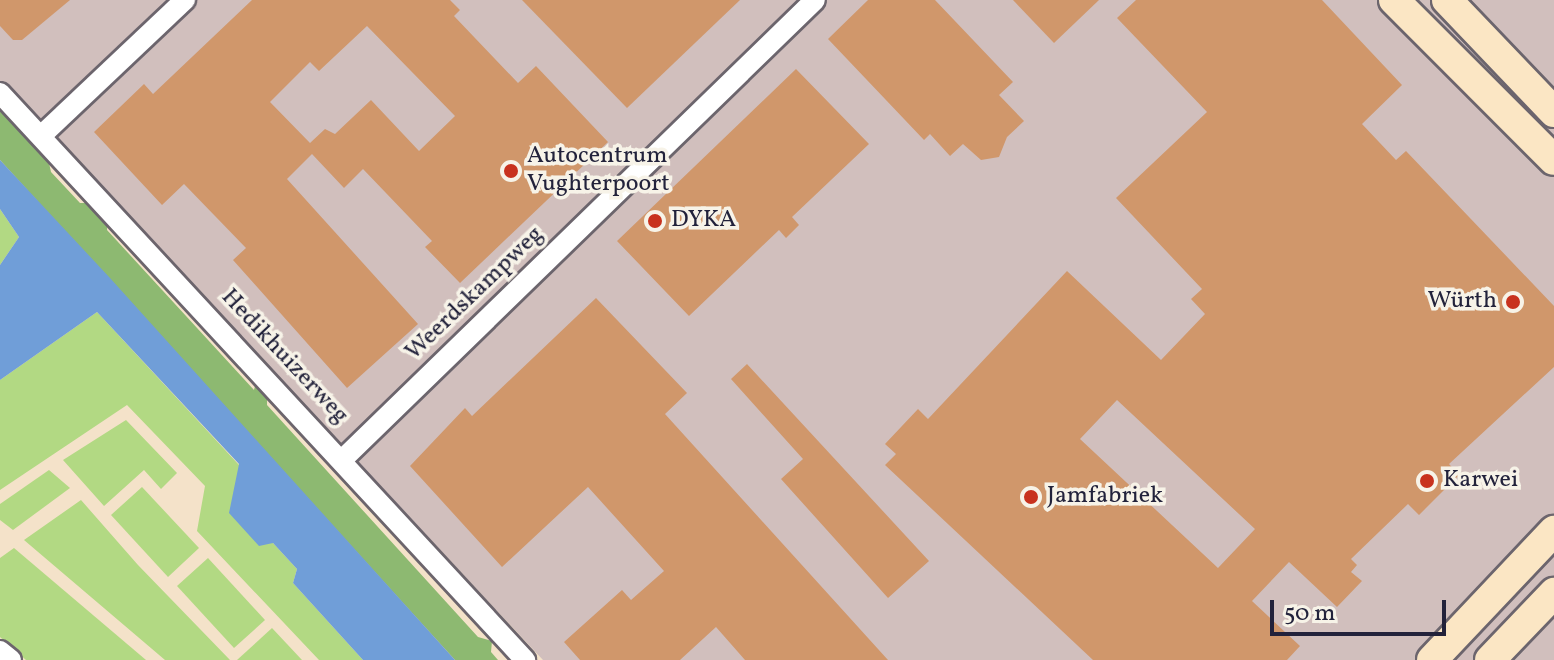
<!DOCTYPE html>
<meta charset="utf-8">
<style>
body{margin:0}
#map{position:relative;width:1554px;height:660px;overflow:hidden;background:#f4e2c9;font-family:Vollkorn,serif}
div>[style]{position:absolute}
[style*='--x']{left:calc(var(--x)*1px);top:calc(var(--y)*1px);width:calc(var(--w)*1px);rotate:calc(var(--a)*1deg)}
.industrial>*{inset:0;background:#d1bfbd}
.green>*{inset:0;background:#b2d983}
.forest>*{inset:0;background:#8db971}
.water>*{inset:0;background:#709ed8}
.building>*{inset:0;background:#d0976b}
.roads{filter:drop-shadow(2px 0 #6c656d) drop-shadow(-2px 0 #6c656d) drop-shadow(0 2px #6c656d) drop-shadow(0 -2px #6c656d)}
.street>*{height:20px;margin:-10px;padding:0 10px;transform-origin:10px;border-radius:10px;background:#fff}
.secondary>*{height:30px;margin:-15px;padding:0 15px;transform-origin:15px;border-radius:15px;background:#fbe6c4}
.dots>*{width:22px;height:22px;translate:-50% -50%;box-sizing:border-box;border:4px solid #f7f3e8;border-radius:50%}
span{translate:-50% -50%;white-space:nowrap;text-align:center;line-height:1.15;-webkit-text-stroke:7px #f7f3e8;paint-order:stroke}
.poi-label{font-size:24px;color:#22223b}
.left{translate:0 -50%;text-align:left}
.right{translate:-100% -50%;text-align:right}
.street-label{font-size:24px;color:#22223b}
.scale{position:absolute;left:1270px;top:600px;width:176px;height:36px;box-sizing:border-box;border:4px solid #22223b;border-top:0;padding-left:10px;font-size:24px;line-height:28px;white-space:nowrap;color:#22223b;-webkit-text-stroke:6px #f7f3e8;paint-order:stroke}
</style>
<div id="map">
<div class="industrial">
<i style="clip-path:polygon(0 0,1554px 0,1554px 660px,543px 660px,190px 282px,0 88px)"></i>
</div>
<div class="green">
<i style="clip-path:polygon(0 209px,19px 237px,0 265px)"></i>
<i style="clip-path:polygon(97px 312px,239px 465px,273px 543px,297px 569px,293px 583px,363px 660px,319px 660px,197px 531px,205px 486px,127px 405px,0 490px,0 380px)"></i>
<i style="clip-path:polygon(126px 420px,177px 473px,161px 489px,144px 470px,104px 506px,63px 460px)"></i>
<i style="clip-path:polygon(49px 470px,70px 488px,13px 530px,0 520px,0 504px)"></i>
<i style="clip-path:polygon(142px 487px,199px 548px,168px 577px,111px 515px)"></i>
<i style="clip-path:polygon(81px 500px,138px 565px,230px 660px,165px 660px,24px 540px)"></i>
<i style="clip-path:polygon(14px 548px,146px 660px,26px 660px,0 637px,0 558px)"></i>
<i style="clip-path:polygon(208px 558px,265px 620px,234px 648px,177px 586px)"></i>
<i style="clip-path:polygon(272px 628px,302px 660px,237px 660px)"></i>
</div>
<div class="forest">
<i style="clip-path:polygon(0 105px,47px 154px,51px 172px,80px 203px,100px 203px,108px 211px,107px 230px,254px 390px,257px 378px,267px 386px,267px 405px,478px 637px,492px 641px,491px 652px,498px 660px,455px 660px,0 160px)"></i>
</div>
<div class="water">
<i style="clip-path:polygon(0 160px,110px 278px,455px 660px,363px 660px,293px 583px,297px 569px,273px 543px,259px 546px,229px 513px,239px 464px,97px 312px,0 380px,0 265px,19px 237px,0 209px)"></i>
</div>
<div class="building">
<i style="clip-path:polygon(0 0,70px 0,22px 40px,13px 40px,0 26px)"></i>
<i style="clip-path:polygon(evenodd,252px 0,450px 0,460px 10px,454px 16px,518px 83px,536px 66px,608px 142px,460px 283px,425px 247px,432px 241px,363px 169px,344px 188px,312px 154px,287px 179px,418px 324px,347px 388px,233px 260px,246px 248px,184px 184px,162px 205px,94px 132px,144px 84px,153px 94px,252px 0,367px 26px,455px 116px,419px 151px,371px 100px,335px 134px,325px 129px,310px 143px,270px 102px,310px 62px,319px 71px,367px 26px)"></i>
<i style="clip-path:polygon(522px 0,740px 0,627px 108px)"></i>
<i style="clip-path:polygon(868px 0,935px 0,1013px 82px,999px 95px,1024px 121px,1007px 137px,999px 157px,981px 160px,963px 144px,950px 156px,930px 134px,924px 140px,828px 39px)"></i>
<i style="clip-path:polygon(1013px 0,1099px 0,1054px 43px)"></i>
<i style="clip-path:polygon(evenodd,1136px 0,1322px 0,1402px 85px,1362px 124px,1396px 160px,1406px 151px,1554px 306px,1554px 367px,1449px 464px,1459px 475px,1419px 515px,1408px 504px,1351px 559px,1357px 565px,1351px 572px,1362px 581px,1337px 607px,1289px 562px,1252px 601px,1300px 646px,1287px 660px,1093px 660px,885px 465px,896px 454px,885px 444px,918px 409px,928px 419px,1067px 271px,1161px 360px,1205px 314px,1191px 299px,1202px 289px,1116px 198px,1207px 112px,1117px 18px,1136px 0,1117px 400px,1255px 529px,1218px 568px,1080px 439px,1117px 400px)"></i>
<i style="clip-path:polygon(796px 69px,869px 144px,792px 217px,799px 225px,786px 238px,779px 230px,689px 316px,617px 241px)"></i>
<i style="clip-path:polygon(596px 298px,687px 393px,665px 414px,888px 660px,745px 660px,716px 627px,680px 660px,580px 660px,564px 642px,622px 590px,631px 600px,664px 571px,588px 487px,502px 567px,410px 466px,465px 408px,472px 416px)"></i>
<i style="clip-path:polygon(747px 364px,929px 561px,888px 598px,781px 479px,803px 459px,731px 379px)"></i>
</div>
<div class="roads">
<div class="street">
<i style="--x:0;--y:93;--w:773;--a:47.2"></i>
<i style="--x:42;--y:135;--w:197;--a:-43.4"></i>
<i style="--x:343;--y:459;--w:658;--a:-44.2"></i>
<i style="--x:0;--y:651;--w:14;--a:39"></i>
</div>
<div class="secondary">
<i style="--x:1394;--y:0;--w:226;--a:45"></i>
<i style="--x:1447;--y:0;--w:155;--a:46.3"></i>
<i style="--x:1432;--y:660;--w:178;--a:-46.6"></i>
<i style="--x:1490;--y:660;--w:93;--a:-46.3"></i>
</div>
</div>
<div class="dots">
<i style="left:511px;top:171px;background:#c8321e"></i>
<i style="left:655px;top:221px;background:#c8321e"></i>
<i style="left:1513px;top:302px;background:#c8321e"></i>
<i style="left:1427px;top:481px;background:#c8321e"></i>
<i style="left:1031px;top:497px;background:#c8321e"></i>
</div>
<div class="poi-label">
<span class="left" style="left:527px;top:171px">Autocentrum<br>Vughterpoort</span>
<span class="left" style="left:671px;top:221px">DYKA</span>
<span class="right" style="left:1497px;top:302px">Würth</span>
<span class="left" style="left:1443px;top:481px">Karwei</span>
<span class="left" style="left:1047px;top:497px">Jamfabriek</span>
</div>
<div class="street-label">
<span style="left:475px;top:294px;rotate:-44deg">Weerdskampweg</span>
<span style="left:284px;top:357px;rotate:47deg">Hedikhuizerweg</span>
</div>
<div class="scale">50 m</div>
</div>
